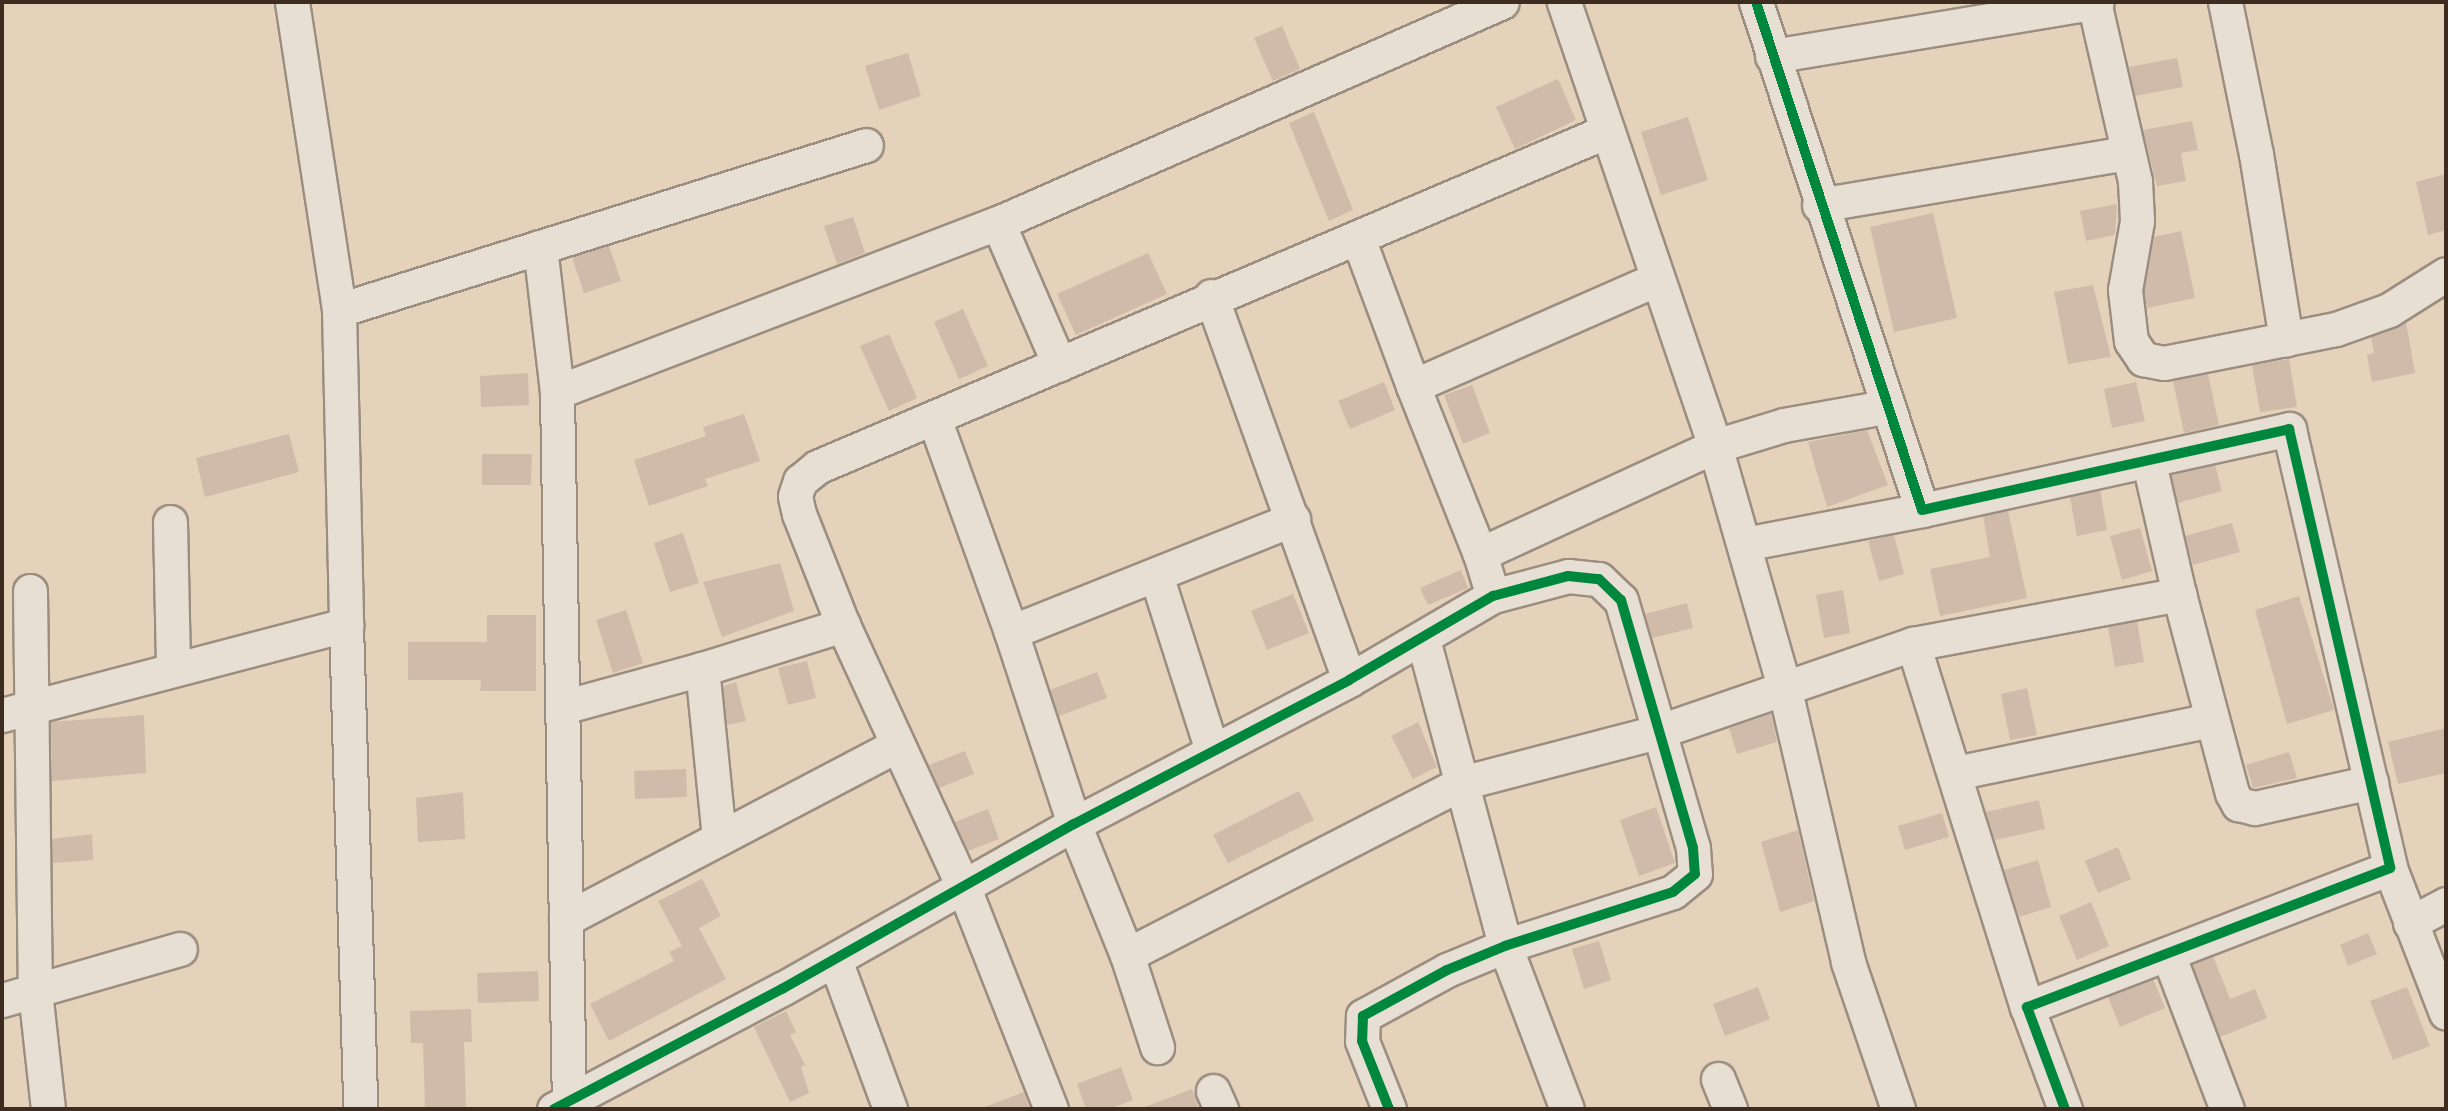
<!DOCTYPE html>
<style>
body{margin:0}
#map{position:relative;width:2448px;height:1111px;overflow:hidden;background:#e4d2ba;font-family:"Old Standard TT",serif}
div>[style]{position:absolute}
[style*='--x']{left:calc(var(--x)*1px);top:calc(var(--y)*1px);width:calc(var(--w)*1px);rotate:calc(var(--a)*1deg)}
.building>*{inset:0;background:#d0bbab}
.roads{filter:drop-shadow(2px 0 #9b8e80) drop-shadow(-2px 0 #9b8e80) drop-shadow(0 2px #9b8e80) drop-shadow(0 -2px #9b8e80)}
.minor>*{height:33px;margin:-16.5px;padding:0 16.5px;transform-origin:16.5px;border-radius:16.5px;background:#e7dfd3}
.cycleway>*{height:10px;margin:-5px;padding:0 5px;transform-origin:5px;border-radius:5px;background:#00873e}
span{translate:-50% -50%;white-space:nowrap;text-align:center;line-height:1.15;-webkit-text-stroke:5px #f8e4c7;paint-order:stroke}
.frame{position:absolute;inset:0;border:4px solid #3e2c21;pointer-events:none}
</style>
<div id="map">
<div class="building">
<i style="clip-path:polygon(1282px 26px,1300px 69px,1273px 81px,1254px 38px)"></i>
<i style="clip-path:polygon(908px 53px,921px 96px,879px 110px,865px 66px)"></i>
<i style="clip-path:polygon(2177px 58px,2183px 87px,2135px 96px,2129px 67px)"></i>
<i style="clip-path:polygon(1558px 79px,1576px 120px,1515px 149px,1496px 107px)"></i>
<i style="clip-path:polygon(1314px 112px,1353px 210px,1329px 221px,1289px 123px)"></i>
<i style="clip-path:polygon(1688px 117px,1708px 180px,1661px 195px,1641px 132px)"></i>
<i style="clip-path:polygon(2192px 121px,2198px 150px,2181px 153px,2186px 181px,2157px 186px,2143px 130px)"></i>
<i style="clip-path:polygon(2446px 174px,2446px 230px,2428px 235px,2416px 182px)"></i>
<i style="clip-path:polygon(2117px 204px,2115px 235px,2086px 241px,2080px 211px)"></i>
<i style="clip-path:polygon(1933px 213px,1957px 318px,1894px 332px,1870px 227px)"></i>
<i style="clip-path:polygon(853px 217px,865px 253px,837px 264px,824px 226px)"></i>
<i style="clip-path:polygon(2181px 231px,2195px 298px,2147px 308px,2144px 291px,2154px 237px)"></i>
<i style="clip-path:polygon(609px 246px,621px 281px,584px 293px,572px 257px)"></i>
<i style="clip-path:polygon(1148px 253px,1167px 294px,1076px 335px,1057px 294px)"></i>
<i style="clip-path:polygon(2093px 285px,2111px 357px,2068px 364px,2054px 292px)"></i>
<i style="clip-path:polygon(963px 309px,988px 366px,959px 379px,934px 322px)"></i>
<i style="clip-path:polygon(2406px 322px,2415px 373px,2372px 382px,2367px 355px,2374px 353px,2371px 337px)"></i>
<i style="clip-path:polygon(889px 334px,917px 398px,889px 411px,860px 346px)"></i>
<i style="clip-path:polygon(2289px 359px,2297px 407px,2260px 412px,2252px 365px)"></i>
<i style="clip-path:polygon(528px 373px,529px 405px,481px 407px,480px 376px)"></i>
<i style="clip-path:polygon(2208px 374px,2219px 425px,2184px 433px,2173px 381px)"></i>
<i style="clip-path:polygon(1384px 382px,1395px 410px,1350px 429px,1338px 401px)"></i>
<i style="clip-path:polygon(2136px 382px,2145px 421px,2112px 428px,2104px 389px)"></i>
<i style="clip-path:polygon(1472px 385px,1490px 433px,1463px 444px,1444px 395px)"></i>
<i style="clip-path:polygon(744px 414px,760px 461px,705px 479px,708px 486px,649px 506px,634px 460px,706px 436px,703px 427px)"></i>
<i style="clip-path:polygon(1867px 430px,1888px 485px,1827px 507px,1808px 442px)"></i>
<i style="clip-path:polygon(289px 434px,299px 472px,205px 497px,196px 458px)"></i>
<i style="clip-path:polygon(482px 454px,532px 454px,531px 485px,482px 485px)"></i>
<i style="clip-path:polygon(2215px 465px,2222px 491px,2178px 503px,2171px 475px)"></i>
<i style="clip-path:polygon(2100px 490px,2107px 530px,2077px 536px,2070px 497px)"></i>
<i style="clip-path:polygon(2008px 511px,2027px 598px,1940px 616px,1930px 569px,1990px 557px,1983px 516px)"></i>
<i style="clip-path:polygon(2232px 523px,2240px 552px,2193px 565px,2185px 536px)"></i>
<i style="clip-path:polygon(2140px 528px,2152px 571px,2122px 580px,2110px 536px)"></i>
<i style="clip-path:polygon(683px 533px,699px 583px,670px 592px,654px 543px)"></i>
<i style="clip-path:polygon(1894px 535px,1904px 574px,1879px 581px,1868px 541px)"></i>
<i style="clip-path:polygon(780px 563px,794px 611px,722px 637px,703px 582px)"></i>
<i style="clip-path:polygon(1461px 570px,1468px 588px,1428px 605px,1420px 588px)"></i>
<i style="clip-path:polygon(1843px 590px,1850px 633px,1824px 638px,1816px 595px)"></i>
<i style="clip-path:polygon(1293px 594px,1309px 633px,1267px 650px,1251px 611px)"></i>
<i style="clip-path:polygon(2299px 596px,2334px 710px,2287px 724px,2255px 610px)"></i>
<i style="clip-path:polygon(1687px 603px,1693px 628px,1652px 638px,1645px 614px)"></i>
<i style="clip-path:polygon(626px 610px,643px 663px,613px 673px,596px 620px)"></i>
<i style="clip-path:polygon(487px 615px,536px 615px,536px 691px,480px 691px,481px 680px,408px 680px,408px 642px,487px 642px)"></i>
<i style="clip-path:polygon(2137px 621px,2144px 662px,2115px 667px,2108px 627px)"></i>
<i style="clip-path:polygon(807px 661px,816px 698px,788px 705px,778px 668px)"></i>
<i style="clip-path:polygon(1097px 672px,1107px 698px,1059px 716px,1050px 690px)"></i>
<i style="clip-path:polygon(736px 682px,746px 721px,727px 725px,723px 686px)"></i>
<i style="clip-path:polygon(2027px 688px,2037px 735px,2010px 740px,2001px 694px)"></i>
<i style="clip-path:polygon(1771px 714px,1777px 742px,1737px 754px,1729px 728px)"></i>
<i style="clip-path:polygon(144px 715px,146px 773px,52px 781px,51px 722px)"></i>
<i style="clip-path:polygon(1418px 722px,1437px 767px,1413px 779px,1391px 736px)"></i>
<i style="clip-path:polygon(2446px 728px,2446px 773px,2398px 784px,2388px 742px)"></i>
<i style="clip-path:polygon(965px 751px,974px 774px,939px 788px,929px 765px)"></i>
<i style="clip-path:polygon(2289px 752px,2297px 778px,2253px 788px,2246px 765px)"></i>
<i style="clip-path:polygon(686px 769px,687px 797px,635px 799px,634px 771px)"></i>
<i style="clip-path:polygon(1299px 791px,1314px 820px,1228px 863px,1213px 835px)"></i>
<i style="clip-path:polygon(463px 792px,465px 839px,418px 842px,416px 798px)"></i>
<i style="clip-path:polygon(2039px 800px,2045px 829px,1995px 840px,1986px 812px)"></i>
<i style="clip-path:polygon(1656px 807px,1675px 863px,1639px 876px,1620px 820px)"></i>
<i style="clip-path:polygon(988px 809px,999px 839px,968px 851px,955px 822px)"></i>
<i style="clip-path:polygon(1942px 813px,1949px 837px,1905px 850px,1898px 826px)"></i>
<i style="clip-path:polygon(1798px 830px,1814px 901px,1780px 912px,1761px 842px)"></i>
<i style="clip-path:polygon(92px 834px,93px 860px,53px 863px,52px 839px)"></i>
<i style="clip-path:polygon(2118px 847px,2131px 879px,2098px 893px,2085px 861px)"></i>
<i style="clip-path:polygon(2038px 860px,2051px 907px,2019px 917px,2004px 870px)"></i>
<i style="clip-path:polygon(702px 879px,721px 916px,699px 928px,726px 979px,609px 1041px,590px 1004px,674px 961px,669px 952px,682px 946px,658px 901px)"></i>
<i style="clip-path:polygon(2091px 902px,2109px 946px,2077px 960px,2059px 916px)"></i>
<i style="clip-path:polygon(2368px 933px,2377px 954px,2348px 966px,2340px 945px)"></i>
<i style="clip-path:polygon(1599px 941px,1611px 980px,1584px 989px,1572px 949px)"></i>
<i style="clip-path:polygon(2213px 956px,2230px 999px,2255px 989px,2267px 1018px,2220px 1037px,2192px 964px)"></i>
<i style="clip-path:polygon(538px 971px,539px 1001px,478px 1003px,477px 973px)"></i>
<i style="clip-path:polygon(2153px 979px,2165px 1008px,2120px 1027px,2108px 997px)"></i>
<i style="clip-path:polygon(1758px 987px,1770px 1019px,1725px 1036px,1713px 1004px)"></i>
<i style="clip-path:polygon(2407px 987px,2430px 1046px,2393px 1060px,2370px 1001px)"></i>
<i style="clip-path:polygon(471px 1009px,472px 1042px,464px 1042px,466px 1109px,425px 1109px,423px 1043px,411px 1043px,410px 1011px)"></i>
<i style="clip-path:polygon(786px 1011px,796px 1032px,790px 1035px,805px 1065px,801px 1067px,809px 1093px,790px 1102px,754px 1027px)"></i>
<i style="clip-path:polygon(1121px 1067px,1133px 1100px,1109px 1109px,1086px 1109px,1077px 1084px)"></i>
<i style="clip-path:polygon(1192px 1089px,1199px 1109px,1143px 1109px,1142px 1108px)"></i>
<i style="clip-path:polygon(1024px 1092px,1030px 1109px,982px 1109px,982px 1108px)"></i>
</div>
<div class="roads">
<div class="minor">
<i style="--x:292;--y:2;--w:312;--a:81.3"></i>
<i style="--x:339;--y:310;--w:315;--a:88.7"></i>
<i style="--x:1756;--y:2;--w:534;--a:71.9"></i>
<i style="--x:1922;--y:510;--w:376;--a:-12.4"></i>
<i style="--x:2289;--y:429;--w:450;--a:77"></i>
<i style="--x:2390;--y:868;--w:389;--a:159"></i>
<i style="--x:2027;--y:1007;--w:109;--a:69.6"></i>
<i style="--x:2094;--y:2;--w:184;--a:77.1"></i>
<i style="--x:2135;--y:181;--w:40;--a:87.1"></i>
<i style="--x:2137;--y:221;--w:70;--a:99.9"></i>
<i style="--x:2125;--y:290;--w:51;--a:83.3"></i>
<i style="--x:2131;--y:341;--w:22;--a:56"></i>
<i style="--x:2143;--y:359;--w:21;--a:11"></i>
<i style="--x:2164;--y:363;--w:175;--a:-11.2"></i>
<i style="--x:2336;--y:329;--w:56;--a:-19.7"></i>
<i style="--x:2389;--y:310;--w:67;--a:-32.3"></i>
<i style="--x:2225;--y:2;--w:155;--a:78.5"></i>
<i style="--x:2256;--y:154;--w:188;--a:80.8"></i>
<i style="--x:1772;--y:56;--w:329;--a:-9.4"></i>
<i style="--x:1819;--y:205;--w:311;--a:-9.6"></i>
<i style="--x:998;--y:223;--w:154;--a:66.6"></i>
<i style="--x:1358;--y:238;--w:158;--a:69.6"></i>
<i style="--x:1413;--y:386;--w:266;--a:-23.7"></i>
<i style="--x:540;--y:247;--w:146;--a:83.3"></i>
<i style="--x:1211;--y:296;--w:408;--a:70.2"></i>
<i style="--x:339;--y:310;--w:552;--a:-17.38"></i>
<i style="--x:1413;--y:386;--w:181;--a:68.3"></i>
<i style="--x:1885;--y:407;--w:103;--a:169.9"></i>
<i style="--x:1784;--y:425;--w:72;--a:163.1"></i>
<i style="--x:1715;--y:446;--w:250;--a:74"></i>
<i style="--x:1784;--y:686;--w:283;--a:76.9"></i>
<i style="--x:1848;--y:962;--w:155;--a:71.2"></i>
<i style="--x:934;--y:418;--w:227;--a:70.2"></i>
<i style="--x:1011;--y:632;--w:304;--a:-21.8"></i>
<i style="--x:2149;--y:463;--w:134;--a:77.1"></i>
<i style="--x:170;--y:522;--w:146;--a:88.8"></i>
<i style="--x:1744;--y:544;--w:181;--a:-10.8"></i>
<i style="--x:1156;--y:575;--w:185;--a:72.3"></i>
<i style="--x:30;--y:591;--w:400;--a:89.3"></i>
<i style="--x:35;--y:991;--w:119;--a:83.7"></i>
<i style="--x:1493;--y:596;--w:44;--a:-107.2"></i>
<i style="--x:1480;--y:554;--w:259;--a:-24.7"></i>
<i style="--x:1715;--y:446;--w:469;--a:-108.8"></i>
<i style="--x:1011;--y:632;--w:202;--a:71.8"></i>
<i style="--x:1074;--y:824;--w:141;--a:68"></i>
<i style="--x:1127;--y:955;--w:97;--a:71.9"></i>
<i style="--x:1423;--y:639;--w:318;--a:75"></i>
<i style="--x:1505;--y:946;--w:174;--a:69.2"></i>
<i style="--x:1913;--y:644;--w:271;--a:-10.6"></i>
<i style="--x:2179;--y:594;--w:206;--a:75.1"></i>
<i style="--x:2232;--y:793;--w:13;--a:61"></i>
<i style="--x:2238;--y:804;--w:17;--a:13"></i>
<i style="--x:2255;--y:808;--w:119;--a:-12.6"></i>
<i style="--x:563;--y:707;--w:144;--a:-15.3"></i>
<i style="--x:2;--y:715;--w:356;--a:-14.7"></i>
<i style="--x:346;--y:625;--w:484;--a:88.3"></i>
<i style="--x:1955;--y:773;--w:261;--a:-11.7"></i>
<i style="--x:719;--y:838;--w:170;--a:-95.7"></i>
<i style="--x:702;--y:669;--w:148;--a:-17.3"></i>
<i style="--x:2390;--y:868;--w:155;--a:68.9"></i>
<i style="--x:566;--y:919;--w:374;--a:-27.7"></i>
<i style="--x:2410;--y:923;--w:41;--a:-27.8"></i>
<i style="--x:2168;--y:954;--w:166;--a:69.2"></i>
<i style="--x:1127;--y:955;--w:376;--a:-27.2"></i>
<i style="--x:1461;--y:783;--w:206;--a:-14.6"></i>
<i style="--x:1660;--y:731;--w:268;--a:-19"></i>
<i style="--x:1913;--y:644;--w:380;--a:72.6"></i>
<i style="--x:835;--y:960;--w:159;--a:69.7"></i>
<i style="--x:2;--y:1000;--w:185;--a:-16"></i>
<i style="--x:1718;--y:1079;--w:32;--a:68"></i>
<i style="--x:1213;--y:1091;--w:20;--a:66"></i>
<i style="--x:554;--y:1109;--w:258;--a:-27.8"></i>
<i style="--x:782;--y:989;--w:335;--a:-29.5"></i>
<i style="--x:1074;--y:824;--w:310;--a:-27.6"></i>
<i style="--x:1349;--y:680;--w:167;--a:-30.3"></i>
<i style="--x:1493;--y:596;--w:78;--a:-14.9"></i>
<i style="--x:1568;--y:576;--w:31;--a:6"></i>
<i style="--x:1599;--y:579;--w:30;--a:44"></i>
<i style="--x:1621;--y:600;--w:258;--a:73.8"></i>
<i style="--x:1693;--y:848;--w:26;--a:86"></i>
<i style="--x:1695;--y:874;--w:28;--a:141"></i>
<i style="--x:1673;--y:892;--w:176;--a:162.2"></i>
<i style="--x:1505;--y:946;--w:63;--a:157.5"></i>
<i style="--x:1447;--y:970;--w:96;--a:151.3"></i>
<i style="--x:1363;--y:1016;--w:25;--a:92"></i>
<i style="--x:1362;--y:1041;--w:73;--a:68.3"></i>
<i style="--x:569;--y:1109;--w:717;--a:-90.96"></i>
<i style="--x:557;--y:392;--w:472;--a:-21"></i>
<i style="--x:998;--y:223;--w:550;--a:-23.68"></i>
<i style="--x:1051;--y:1109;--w:240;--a:-111.5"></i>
<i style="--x:963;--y:886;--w:287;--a:-114.7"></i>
<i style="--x:843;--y:625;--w:119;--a:-111.6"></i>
<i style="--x:799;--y:514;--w:18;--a:-103"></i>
<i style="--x:795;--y:496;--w:16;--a:-72"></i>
<i style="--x:800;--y:481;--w:22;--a:-39"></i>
<i style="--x:817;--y:467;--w:858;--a:-23.04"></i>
</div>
</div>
<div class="cycleway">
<i style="--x:1756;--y:2;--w:534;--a:71.9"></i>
<i style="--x:1922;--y:510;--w:376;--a:-12.4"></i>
<i style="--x:2289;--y:429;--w:450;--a:77"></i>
<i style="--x:2390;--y:868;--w:389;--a:159"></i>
<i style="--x:2027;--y:1007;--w:109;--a:69.6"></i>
<i style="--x:554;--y:1109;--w:258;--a:-27.8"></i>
<i style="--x:782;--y:989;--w:335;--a:-29.5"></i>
<i style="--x:1074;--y:824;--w:310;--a:-27.6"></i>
<i style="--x:1349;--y:680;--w:167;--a:-30.3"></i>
<i style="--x:1493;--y:596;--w:78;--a:-14.9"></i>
<i style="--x:1568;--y:576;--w:31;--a:6"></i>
<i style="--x:1599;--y:579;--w:30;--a:44"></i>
<i style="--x:1621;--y:600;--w:258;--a:73.8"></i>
<i style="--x:1693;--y:848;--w:26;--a:86"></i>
<i style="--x:1695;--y:874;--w:28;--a:141"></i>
<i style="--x:1673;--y:892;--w:176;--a:162.2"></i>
<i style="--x:1505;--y:946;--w:63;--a:157.5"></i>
<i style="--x:1447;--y:970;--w:96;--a:151.3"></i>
<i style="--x:1363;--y:1016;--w:25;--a:92"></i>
<i style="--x:1362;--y:1041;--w:73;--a:68.3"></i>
</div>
<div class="frame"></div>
</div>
